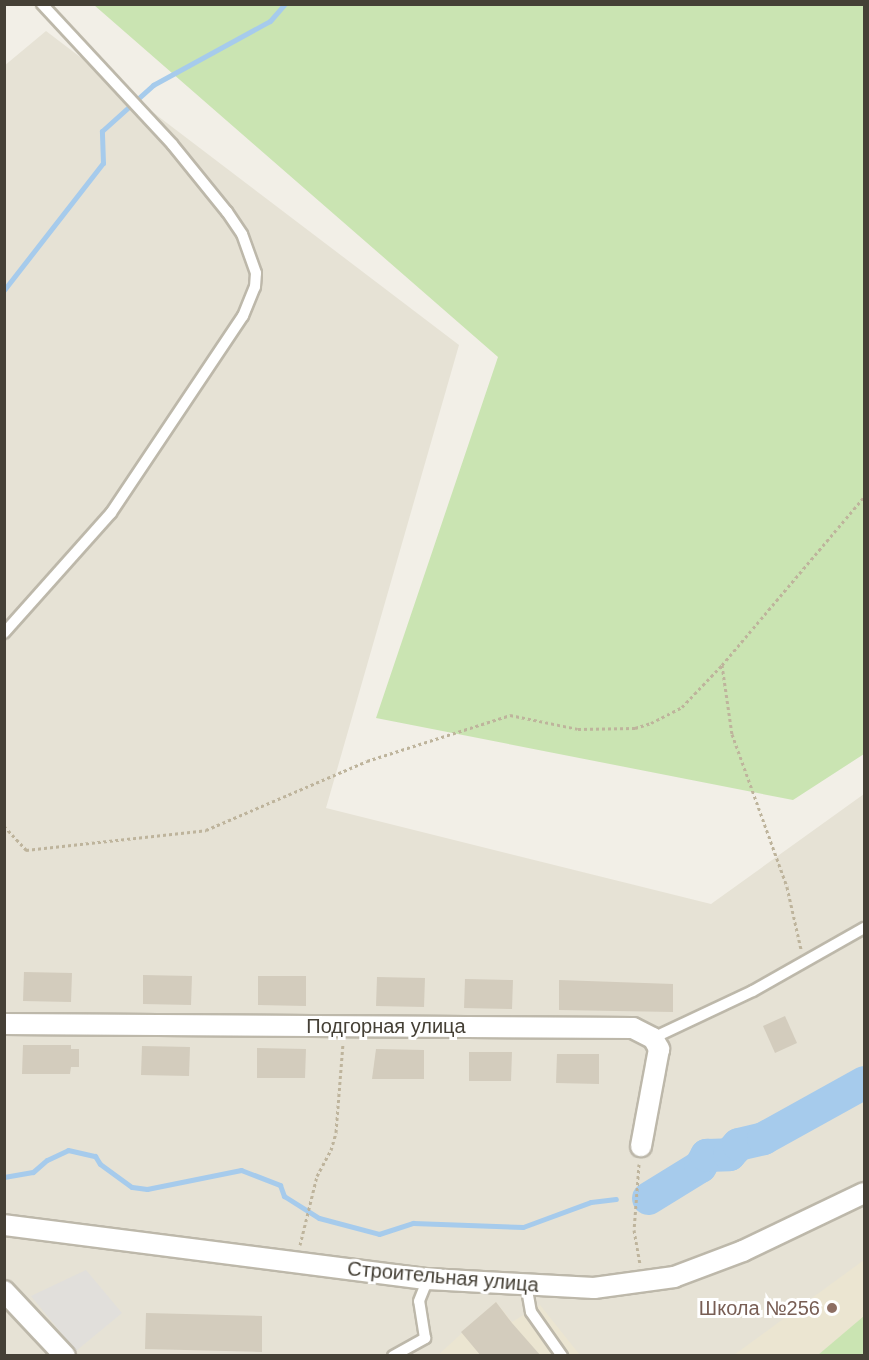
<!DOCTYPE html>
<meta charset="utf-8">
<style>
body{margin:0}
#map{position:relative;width:869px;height:1360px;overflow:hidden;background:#f2efe7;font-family:Helvetica,sans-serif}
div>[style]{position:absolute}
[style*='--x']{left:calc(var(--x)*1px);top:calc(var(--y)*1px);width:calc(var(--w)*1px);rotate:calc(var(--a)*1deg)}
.residential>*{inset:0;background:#e6e2d5}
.education>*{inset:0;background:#ebe5d1}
.green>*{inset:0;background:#cae4b2}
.parking>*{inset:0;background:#e1dfdb}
.stream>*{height:5px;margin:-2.5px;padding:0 2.5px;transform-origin:2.5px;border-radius:2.5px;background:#a6cbec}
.river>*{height:33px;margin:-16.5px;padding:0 16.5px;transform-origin:16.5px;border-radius:16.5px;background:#a6cbec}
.building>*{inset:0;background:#d3ccbd}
.path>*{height:3px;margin-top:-1.5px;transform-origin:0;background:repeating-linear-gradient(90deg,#beb49c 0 3px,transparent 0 6px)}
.roads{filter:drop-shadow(2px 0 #bdb8aa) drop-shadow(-2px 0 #bdb8aa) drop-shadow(0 2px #bdb8aa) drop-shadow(0 -2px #bdb8aa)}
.service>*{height:10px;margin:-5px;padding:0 5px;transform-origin:5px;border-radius:5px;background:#fff}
.minor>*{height:20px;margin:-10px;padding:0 10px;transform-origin:10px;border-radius:10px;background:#fff}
.dots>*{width:16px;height:16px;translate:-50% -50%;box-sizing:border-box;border:3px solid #fff;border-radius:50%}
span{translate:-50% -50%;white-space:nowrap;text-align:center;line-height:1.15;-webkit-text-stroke:6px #fff;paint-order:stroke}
.street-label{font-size:20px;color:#454036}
.education-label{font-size:20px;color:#785e54}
.right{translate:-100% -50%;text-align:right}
.frame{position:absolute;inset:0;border:6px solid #454036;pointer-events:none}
</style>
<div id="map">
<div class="residential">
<i style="clip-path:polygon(46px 31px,459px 345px,326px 808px,711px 904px,864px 794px,864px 1355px,5px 1356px,4px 66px)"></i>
</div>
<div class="education">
<i style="clip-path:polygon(864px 1260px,864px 1355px,734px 1355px)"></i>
<i style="clip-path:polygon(496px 1302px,512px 1322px,540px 1305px,580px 1355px,437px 1356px)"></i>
</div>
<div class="green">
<i style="clip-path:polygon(94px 5px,864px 5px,864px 754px,793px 800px,376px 718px,498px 357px)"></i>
<i style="clip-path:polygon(864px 1316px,864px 1355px,818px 1355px)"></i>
</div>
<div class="parking">
<i style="clip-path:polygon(86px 1270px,122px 1313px,76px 1351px,31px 1296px)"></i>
</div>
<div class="stream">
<i style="--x:4;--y:290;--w:161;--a:-52.1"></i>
<i style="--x:103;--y:163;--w:32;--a:-92"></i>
<i style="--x:102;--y:131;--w:69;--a:-42"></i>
<i style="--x:153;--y:85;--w:133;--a:-28.7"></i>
<i style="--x:270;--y:21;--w:23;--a:-49"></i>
<i style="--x:4;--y:1177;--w:29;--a:-10"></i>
<i style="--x:33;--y:1172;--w:18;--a:-41"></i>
<i style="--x:47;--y:1160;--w:23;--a:-25"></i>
<i style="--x:68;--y:1150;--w:28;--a:13"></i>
<i style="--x:95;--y:1156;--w:9;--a:58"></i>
<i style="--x:100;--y:1164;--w:39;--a:36"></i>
<i style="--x:132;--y:1187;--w:15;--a:8"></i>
<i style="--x:147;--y:1189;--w:96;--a:-11.4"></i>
<i style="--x:241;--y:1170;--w:42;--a:21"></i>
<i style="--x:280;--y:1185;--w:12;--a:70"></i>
<i style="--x:284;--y:1196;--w:41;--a:32.2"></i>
<i style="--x:319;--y:1218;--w:62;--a:14.9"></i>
<i style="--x:379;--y:1234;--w:36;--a:-18"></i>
<i style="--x:413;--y:1223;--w:110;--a:2.1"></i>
<i style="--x:523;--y:1227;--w:72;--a:-20.2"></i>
<i style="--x:591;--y:1202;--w:25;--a:-7"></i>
</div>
<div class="river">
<i style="--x:648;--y:1198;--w:61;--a:-31.6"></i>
<i style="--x:700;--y:1166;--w:13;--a:-61"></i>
<i style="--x:706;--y:1155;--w:23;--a:-2"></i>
<i style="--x:729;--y:1154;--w:13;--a:-48"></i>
<i style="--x:738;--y:1144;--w:26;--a:-13"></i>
<i style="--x:763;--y:1138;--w:115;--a:-29"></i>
</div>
<div class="building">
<i style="clip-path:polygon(24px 972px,72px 973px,71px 1002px,23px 1001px)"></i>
<i style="clip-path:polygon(143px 975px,192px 976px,191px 1005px,143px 1004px)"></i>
<i style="clip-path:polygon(258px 976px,306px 976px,306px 1006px,258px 1005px)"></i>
<i style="clip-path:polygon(377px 977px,425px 978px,424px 1007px,376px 1006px)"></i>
<i style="clip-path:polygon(465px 979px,513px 980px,512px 1009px,464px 1008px)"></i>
<i style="clip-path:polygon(559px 980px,673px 984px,673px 1012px,559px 1010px)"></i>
<i style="clip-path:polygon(785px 1016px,797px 1043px,775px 1053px,763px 1026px)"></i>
<i style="clip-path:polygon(23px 1045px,71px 1045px,71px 1049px,79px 1049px,79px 1067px,71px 1067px,70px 1074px,22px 1074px)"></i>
<i style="clip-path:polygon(142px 1046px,190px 1047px,189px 1076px,141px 1075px)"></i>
<i style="clip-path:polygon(257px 1048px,306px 1049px,305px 1078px,257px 1078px)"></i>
<i style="clip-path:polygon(376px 1049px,424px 1050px,424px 1079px,372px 1079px)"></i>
<i style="clip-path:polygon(469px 1052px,512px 1052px,511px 1081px,469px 1081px)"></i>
<i style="clip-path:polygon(557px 1054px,599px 1054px,599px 1084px,556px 1083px)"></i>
<i style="clip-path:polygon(496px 1302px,512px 1323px,541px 1356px,481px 1356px,461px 1332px)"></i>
<i style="clip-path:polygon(146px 1313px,262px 1316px,262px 1352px,145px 1349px)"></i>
</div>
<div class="path">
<i style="--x:722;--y:665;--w:70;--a:81.8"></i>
<i style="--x:732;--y:734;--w:163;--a:70.2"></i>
<i style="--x:787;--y:887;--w:64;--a:77.3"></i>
<i style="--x:4;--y:826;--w:33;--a:47"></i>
<i style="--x:26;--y:850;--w:181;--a:-6.3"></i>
<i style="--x:206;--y:830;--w:175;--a:-23.2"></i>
<i style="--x:367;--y:761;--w:150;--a:-17.8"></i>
<i style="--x:510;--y:715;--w:69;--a:11.6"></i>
<i style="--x:578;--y:729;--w:57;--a:-1"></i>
<i style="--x:635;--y:728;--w:17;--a:-17"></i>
<i style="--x:651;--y:723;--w:35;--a:-27"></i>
<i style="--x:682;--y:707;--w:58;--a:-46.4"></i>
<i style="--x:722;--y:665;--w:220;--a:-49.8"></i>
<i style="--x:639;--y:1164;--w:66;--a:94.3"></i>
<i style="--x:634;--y:1230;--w:36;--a:80"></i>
<i style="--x:300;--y:1245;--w:71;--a:-76.2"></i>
<i style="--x:317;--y:1176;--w:30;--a:-62"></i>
<i style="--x:331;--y:1150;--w:19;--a:-74"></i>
<i style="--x:336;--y:1132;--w:89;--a:-85.5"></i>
</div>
<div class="roads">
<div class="service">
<i style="--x:4;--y:633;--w:161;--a:-48.3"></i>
<i style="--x:111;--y:513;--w:237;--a:-56.2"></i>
<i style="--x:243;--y:316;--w:31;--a:-68"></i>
<i style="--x:255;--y:287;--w:14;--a:-86"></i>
<i style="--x:256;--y:273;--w:41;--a:-109.7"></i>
<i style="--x:242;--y:234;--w:27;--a:-124"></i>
<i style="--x:227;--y:212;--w:87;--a:-129"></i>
<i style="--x:172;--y:144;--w:191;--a:-132.9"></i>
<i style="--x:653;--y:1038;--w:110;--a:-25.2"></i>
<i style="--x:753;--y:991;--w:128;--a:-29.6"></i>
<i style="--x:526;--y:1284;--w:28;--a:80"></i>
<i style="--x:531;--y:1312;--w:54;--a:54.8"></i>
<i style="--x:393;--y:1356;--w:37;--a:-29"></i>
<i style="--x:425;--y:1338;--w:37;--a:-99"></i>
<i style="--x:419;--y:1301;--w:24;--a:-68"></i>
</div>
<div class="minor">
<i style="--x:4;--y:1024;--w:629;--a:0.36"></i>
<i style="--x:633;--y:1028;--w:22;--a:27"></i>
<i style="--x:653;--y:1038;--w:13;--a:61"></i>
<i style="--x:659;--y:1049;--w:99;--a:100.5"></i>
<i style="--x:4;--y:1225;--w:427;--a:7.3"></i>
<i style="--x:428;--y:1279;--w:166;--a:3.1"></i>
<i style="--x:594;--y:1288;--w:81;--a:-7.8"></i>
<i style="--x:674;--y:1277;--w:74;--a:-20.6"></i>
<i style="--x:743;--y:1251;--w:134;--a:-25.6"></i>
<i style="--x:4;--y:1291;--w:89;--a:46.8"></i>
</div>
</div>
<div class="dots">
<i style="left:832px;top:1308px;background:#8d6e63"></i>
</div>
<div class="street-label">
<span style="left:386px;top:1026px">Подгорная улица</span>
<span style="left:443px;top:1277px;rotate:5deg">Строительная улица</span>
</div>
<div class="education-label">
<span class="right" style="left:820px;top:1308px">Школа №256</span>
</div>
<div class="frame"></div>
</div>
